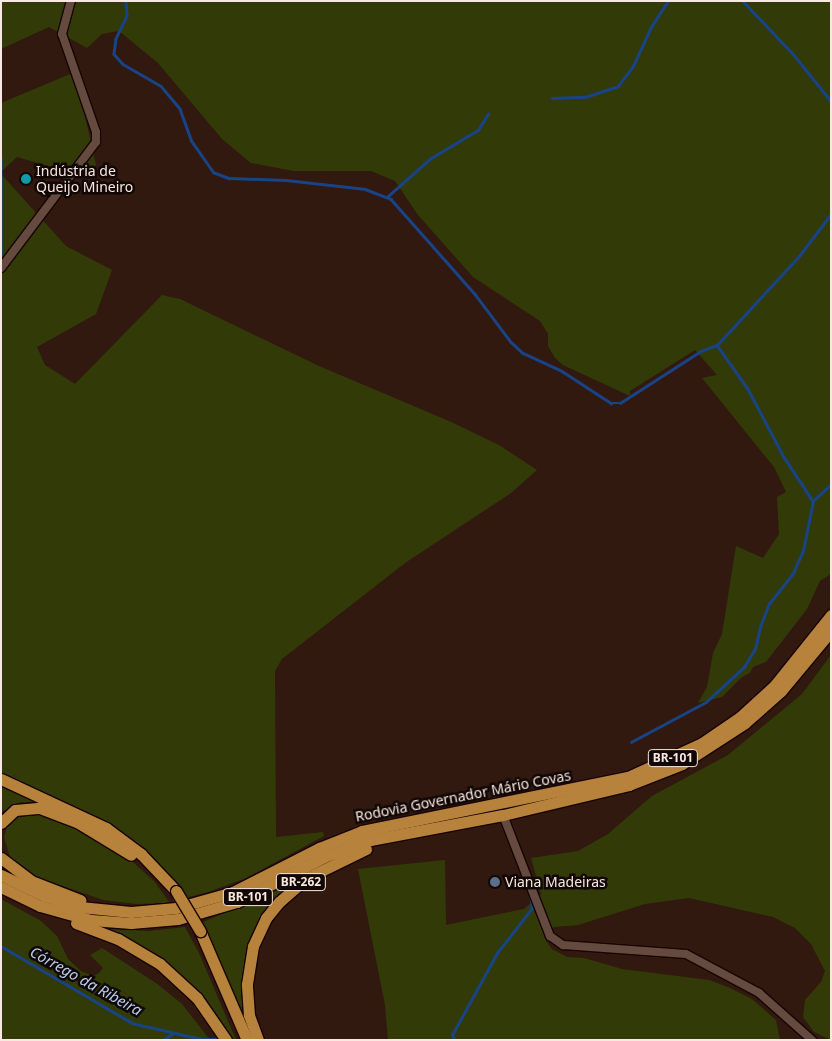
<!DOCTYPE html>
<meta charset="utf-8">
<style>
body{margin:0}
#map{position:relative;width:832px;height:1041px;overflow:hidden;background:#311910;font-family:"Noto Sans",sans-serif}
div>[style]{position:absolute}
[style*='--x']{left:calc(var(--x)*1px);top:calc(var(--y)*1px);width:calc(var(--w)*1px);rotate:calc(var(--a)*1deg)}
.green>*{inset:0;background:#323b07}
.stream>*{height:2.5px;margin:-1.25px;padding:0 1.25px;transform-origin:1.25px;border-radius:1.25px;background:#184487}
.roads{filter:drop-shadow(1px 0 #180400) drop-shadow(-1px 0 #180400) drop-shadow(0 1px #180400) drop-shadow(0 -1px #180400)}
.minor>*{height:8px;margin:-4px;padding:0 4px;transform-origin:4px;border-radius:4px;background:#654a3f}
.highway>*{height:11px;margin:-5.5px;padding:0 5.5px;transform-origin:5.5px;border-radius:5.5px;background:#b7823b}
.bridges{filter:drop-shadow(1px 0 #180400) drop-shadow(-1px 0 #180400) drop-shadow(0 1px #180400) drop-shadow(0 -1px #180400)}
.highway-bridge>*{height:11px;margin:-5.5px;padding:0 5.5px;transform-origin:5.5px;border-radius:5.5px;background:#b7823b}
.dots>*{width:14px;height:14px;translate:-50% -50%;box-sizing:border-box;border:2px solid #110704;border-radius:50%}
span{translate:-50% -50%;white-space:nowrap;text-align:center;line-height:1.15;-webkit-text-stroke:5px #110704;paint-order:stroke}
.shield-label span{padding:1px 4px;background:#110704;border:1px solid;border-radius:4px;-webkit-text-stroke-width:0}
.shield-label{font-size:12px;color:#f9e8e1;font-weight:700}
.poi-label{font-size:14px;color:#f9e8e1}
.left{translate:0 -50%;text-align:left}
.street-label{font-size:14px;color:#f9e8e1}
.water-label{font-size:15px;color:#b4cef4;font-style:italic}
.frame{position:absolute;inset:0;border:2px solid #f9e8e1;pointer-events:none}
</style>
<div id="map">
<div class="green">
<i style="clip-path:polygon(1px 1px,831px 1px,831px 574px,820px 581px,807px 609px,766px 662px,753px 667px,750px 673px,742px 677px,722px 697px,698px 703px,707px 687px,713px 653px,722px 634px,736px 546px,763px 558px,779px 534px,777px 497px,786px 492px,774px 467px,702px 378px,717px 375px,695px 350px,630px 391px,630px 396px,563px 365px,555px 358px,548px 346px,548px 334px,540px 321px,473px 277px,418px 215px,395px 181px,371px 171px,294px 171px,251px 163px,222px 139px,158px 63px,119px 31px,102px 34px,87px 48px,49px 27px,1px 49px)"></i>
<i style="clip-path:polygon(75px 72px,96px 165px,83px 176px,17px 157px,1px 172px,1px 103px)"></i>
<i style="clip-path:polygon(1px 174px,66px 246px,112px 270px,96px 314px,37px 347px,45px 365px,75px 384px,162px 295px,180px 299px,319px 366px,449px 421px,499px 445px,537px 470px,511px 493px,405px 563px,282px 659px,275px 671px,276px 837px,323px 832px,324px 836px,244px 879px,208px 892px,185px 898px,103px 821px,1px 776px)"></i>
<i style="clip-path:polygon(831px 655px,831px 1040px,814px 1032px,803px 1017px,805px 1000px,821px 982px,825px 971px,811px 944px,795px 928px,773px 917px,689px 898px,645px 904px,578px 925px,554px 927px,547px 933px,546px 941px,552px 949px,567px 957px,584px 958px,622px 969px,709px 980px,730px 988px,752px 999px,776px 1020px,780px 1040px,388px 1040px,385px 1005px,358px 869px,445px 860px,446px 925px,524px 909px,541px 894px,531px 858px,578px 851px,608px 834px,652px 796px,728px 755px,802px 694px)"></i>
<i style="clip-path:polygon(1px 783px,41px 802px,21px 802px,1px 812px)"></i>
<i style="clip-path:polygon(40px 813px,67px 822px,126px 856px,154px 881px,170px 903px,136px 904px,103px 900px,31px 875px,11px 860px,4px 837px,7px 827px,18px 816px)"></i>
<i style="clip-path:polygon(283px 887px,285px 890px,270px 907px,242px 995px,253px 1040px,201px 923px)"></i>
<i style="clip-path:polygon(1px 899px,41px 921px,57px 936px,68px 959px,81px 971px,93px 976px,99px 973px,103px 968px,90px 955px,102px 948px,156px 983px,182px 1004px,210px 1040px,1px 1040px)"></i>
<i style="clip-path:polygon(185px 927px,199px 953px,236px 1040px,230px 1040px,201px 999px,103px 929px,149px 931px)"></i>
</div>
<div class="stream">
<i style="--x:126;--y:1;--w:15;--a:86"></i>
<i style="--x:127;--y:16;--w:25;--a:116"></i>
<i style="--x:116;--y:39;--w:15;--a:98"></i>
<i style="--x:114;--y:54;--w:13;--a:48"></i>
<i style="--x:123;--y:64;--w:44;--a:30.1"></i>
<i style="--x:161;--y:86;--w:30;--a:50"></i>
<i style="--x:180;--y:109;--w:33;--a:70"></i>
<i style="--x:191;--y:140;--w:39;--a:55"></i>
<i style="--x:213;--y:172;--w:17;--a:21"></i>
<i style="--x:229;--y:178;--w:57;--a:2"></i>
<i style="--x:286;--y:180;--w:80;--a:6.5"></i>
<i style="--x:365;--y:189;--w:28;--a:21"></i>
<i style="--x:391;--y:199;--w:127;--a:48.5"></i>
<i style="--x:475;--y:294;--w:60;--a:53.1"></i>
<i style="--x:511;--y:342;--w:16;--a:43"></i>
<i style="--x:523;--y:353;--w:43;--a:24.8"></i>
<i style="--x:562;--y:371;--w:59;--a:33.1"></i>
<i style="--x:611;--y:403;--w:9;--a:0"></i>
<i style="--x:620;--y:403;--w:96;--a:-32.7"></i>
<i style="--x:701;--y:351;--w:17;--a:-21"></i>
<i style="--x:717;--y:345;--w:121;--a:-47.3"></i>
<i style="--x:799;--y:256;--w:53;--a:-52.7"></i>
<i style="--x:743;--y:1;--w:74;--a:46.6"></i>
<i style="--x:794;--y:55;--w:59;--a:51.2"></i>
<i style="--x:552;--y:98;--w:33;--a:-2"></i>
<i style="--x:585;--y:97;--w:35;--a:-18"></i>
<i style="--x:618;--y:86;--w:25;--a:-53"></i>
<i style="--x:633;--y:66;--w:43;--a:-65.2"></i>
<i style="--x:651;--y:27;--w:31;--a:-57"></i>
<i style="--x:1;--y:156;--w:98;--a:90"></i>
<i style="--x:387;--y:197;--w:59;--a:-41.6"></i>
<i style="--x:431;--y:158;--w:55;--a:-30.8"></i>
<i style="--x:478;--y:130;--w:19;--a:-58"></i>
<i style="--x:717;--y:345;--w:54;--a:54.8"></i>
<i style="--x:748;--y:389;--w:77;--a:62.1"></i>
<i style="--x:784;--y:457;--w:53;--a:56.6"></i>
<i style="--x:631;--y:742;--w:85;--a:-28.1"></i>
<i style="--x:706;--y:702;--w:52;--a:-42.6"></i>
<i style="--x:744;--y:667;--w:21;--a:-59"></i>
<i style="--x:755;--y:649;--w:23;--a:-77"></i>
<i style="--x:760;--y:627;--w:25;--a:-69"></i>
<i style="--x:769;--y:604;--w:39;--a:-52"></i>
<i style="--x:793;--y:573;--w:24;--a:-66"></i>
<i style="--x:803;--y:551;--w:51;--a:-78.7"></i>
<i style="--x:813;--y:501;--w:25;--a:-43"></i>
<i style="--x:1;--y:946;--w:152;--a:30.4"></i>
<i style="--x:132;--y:1023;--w:72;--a:12.9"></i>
<i style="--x:202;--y:1039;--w:19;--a:0"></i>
<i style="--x:163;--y:1040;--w:11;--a:-34"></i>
<i style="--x:454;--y:1040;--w:5;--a:-112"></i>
<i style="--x:452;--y:1035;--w:94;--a:-61.2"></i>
<i style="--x:497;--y:953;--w:57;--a:-52.1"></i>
<i style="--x:532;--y:908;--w:14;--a:-98"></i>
</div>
<div class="roads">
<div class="minor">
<i style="--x:1;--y:268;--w:158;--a:-53"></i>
<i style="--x:96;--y:142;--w:10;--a:-90"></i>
<i style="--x:96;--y:132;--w:104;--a:-109.1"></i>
<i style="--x:62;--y:34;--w:34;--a:-75"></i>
<i style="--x:503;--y:815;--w:130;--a:68.8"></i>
<i style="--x:550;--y:936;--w:16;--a:35"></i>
<i style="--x:563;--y:945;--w:123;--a:4.2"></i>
<i style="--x:686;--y:954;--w:83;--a:28.1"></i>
<i style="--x:759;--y:993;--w:71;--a:41.6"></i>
</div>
<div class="highway">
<i style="--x:1;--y:779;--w:116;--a:25"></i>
<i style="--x:106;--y:828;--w:44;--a:36.6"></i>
<i style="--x:141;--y:854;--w:51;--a:46.6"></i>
<i style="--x:1;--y:823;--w:19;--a:-43"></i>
<i style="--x:15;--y:810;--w:25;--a:-5"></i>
<i style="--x:40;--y:808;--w:40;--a:21"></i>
<i style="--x:77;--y:822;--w:63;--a:31.4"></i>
<i style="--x:1;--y:858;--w:38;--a:37"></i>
<i style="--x:31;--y:881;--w:53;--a:21.2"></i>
<i style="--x:1;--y:875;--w:48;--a:26"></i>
<i style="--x:44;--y:896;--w:38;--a:17"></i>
<i style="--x:80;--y:907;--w:51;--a:5.6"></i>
<i style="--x:131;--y:912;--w:45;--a:-5.1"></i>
<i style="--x:176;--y:908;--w:59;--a:-15.7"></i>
<i style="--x:233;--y:892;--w:97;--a:-27.1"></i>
<i style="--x:319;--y:848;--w:46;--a:-21.6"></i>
<i style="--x:362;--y:831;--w:271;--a:-11.5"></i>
<i style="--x:628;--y:777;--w:81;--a:-24.7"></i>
<i style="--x:702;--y:743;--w:46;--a:-34.4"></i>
<i style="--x:740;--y:717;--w:47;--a:-42.4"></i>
<i style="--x:775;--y:685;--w:90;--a:-51.3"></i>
<i style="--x:1;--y:887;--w:43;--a:26"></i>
<i style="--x:40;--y:906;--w:53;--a:15.4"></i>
<i style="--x:91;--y:920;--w:40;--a:4.3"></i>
<i style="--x:131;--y:923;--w:47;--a:-4.9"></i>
<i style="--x:178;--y:919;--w:61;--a:-16.1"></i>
<i style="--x:237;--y:902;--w:98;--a:-27.3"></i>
<i style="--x:324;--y:857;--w:44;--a:-21.3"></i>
<i style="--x:365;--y:841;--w:140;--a:-10.7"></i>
<i style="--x:503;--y:815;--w:130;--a:-13.4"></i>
<i style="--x:629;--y:785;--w:57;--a:-21.6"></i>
<i style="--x:682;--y:764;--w:75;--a:-33.1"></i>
<i style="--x:745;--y:723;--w:48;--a:-41.6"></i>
<i style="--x:781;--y:691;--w:78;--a:-50.2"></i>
<i style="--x:76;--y:923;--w:45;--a:20.9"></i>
<i style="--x:118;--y:939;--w:49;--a:30.8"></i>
<i style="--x:160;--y:964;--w:50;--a:42.6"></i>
<i style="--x:197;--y:998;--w:51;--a:55.4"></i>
<i style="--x:200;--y:931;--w:119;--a:66.7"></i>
<i style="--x:258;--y:1040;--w:27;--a:-110"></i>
<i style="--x:249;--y:1015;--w:31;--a:-94"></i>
<i style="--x:247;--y:984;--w:38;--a:-81"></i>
<i style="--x:253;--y:946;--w:31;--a:-65"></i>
<i style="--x:266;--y:918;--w:21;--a:-51"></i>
<i style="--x:279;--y:902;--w:35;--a:-41"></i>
<i style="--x:305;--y:879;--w:68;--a:-26.2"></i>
</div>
</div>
<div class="bridges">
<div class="highway-bridge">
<i style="--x:176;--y:891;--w:47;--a:59"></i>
</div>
</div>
<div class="dots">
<i style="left:26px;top:179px;background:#0f9aa8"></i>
<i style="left:495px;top:882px;background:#5c6f8a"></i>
</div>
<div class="shield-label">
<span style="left:673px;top:758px">BR-101</span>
<span style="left:301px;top:882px">BR-262</span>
<span style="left:248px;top:897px">BR-101</span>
</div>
<div class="poi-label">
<span class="left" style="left:36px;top:179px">Indústria de<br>Queijo Mineiro</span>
<span class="left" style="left:505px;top:882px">Viana Madeiras</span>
</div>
<div class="street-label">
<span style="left:463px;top:796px;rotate:-11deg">Rodovia Governador Mário Covas</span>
</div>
<div class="water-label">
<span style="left:86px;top:981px;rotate:29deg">Córrego da Ribeira</span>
</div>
<div class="frame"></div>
</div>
